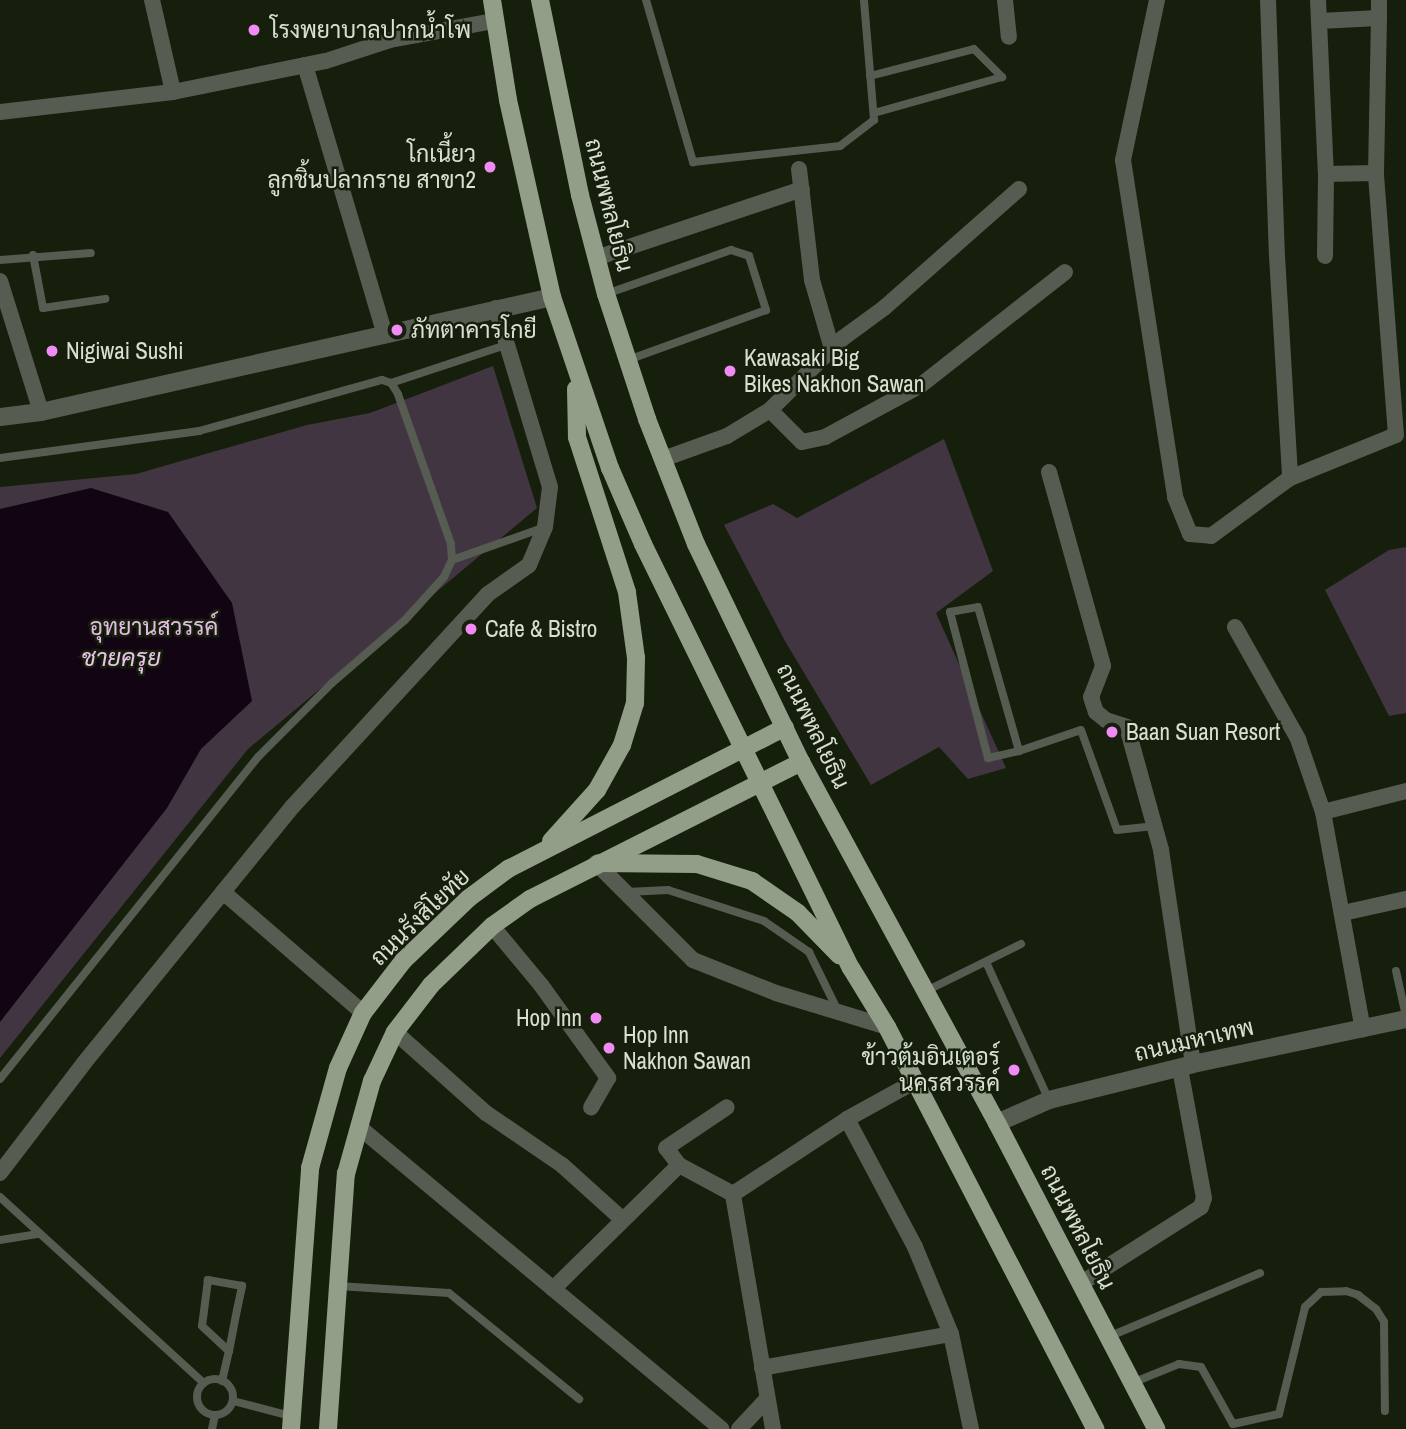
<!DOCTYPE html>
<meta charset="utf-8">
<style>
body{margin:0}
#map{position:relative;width:1406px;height:1429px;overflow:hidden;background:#151f0b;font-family:"Archivo Narrow",Sarabun,sans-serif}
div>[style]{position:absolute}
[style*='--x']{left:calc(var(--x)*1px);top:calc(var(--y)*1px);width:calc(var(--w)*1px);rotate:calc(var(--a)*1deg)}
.green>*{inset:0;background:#413542}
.water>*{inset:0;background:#130414}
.service>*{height:8px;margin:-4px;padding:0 4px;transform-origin:4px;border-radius:4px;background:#575c52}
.service>.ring{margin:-4px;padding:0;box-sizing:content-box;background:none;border:8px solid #575c52;border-radius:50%}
.minor>*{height:16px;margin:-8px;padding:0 8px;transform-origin:8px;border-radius:8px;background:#575c52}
.tertiary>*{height:18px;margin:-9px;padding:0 9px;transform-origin:9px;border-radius:9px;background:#575c52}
.primary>*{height:18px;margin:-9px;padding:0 9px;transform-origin:9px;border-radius:9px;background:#939e89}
.dots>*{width:19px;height:19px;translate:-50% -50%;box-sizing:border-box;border:4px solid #151f0b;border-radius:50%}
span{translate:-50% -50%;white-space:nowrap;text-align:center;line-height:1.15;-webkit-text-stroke:5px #151f0b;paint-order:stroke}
.poi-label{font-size:23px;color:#d9e0d3}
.left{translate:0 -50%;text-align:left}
.right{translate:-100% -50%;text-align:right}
.street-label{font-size:23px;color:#d9e0d3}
.park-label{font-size:23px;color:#e3bae3}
.water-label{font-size:24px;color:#ecc3ed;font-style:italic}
</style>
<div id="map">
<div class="green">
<i style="clip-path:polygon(493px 366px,537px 508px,248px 749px,0 1058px,0 487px,136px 474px,307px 425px,370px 413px)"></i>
<i style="clip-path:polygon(944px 439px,993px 571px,936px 613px,1006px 768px,968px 779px,939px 747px,871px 785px,785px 641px,724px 525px,773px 504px,797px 518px)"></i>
<i style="clip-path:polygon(1406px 547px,1406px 713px,1389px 716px,1325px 590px,1389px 550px)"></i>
</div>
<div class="water">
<i style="clip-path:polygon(91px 488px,168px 512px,232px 603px,252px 701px,201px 749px,167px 808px,0 1022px,0 509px)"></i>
</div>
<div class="service">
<i style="--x:646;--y:0;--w:169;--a:73.8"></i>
<i style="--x:693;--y:162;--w:148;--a:-6.2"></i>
<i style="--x:840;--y:146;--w:43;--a:-37.4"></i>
<i style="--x:874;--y:120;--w:120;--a:-94.8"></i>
<i style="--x:870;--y:76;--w:107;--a:-14.6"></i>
<i style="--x:974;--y:49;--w:40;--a:45"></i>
<i style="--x:1002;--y:77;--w:133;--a:164.3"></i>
<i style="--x:33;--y:255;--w:54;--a:79.3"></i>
<i style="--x:43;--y:308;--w:63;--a:-8.3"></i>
<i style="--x:0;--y:260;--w:91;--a:-4.4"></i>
<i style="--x:606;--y:294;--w:133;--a:-19.4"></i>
<i style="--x:731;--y:250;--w:19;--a:18"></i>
<i style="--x:749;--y:256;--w:57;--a:72.5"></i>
<i style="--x:766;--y:310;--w:147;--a:160.1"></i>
<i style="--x:0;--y:458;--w:201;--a:-7.7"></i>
<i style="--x:199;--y:431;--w:190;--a:-15.6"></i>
<i style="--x:382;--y:380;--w:9;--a:18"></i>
<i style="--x:391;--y:383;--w:121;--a:-18.3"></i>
<i style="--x:452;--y:560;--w:99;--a:-19.5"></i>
<i style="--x:1019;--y:751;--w:32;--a:167"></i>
<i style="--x:988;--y:758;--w:151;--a:-104.6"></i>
<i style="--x:950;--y:612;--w:28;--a:-10"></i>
<i style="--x:978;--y:607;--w:150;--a:74.1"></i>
<i style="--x:1019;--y:751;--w:65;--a:-18.7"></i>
<i style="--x:1081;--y:730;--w:106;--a:70.2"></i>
<i style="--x:1117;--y:830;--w:37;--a:-6"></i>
<i style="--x:627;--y:892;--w:41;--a:-2.8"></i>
<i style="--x:668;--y:890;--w:101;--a:17.9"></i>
<i style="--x:764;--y:921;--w:55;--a:34.6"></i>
<i style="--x:809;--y:952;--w:64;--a:63.8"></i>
<i style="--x:986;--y:962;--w:152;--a:65.5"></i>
<i style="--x:1396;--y:971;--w:46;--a:77.5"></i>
<i style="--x:926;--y:991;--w:106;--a:-26.3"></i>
<i style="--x:0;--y:1079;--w:413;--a:-51.3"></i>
<i style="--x:258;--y:757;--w:105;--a:-45"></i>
<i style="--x:332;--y:683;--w:96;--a:-40.8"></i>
<i style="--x:405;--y:620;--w:58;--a:-47.8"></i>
<i style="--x:444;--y:577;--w:19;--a:-65"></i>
<i style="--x:452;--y:560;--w:16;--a:-94"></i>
<i style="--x:451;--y:544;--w:159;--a:-109.5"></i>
<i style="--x:398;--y:394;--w:13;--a:-122"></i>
<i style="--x:0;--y:1197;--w:276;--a:42.4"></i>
<i style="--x:0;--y:1240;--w:39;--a:-9"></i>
<i style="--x:338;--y:1286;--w:111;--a:3.6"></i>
<i style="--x:449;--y:1293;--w:168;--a:39.2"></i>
<i style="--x:1108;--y:1337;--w:165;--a:-22.8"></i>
<i class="ring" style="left:197px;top:1379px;width:28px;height:28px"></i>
<i style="--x:222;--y:1381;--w:31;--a:-77"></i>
<i style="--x:229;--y:1351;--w:42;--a:-79"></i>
<i style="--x:237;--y:1310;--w:25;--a:-78"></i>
<i style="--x:242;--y:1286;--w:35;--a:-170"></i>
<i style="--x:208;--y:1280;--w:46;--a:97.4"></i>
<i style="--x:202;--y:1326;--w:37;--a:43"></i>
<i style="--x:1132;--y:1383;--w:51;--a:-22"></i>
<i style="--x:1179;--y:1364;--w:22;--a:8"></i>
<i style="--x:1201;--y:1367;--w:65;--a:60.7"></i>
<i style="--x:1233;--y:1424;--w:47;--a:-12.3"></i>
<i style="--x:1279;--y:1414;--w:110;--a:-76.3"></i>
<i style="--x:1305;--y:1307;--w:22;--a:-43"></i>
<i style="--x:1321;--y:1292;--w:25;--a:-2"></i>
<i style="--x:1346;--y:1291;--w:13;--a:18"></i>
<i style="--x:1358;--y:1295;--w:23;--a:38"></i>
<i style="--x:1376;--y:1309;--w:15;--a:58"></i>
<i style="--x:1384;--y:1322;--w:89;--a:89.4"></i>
<i style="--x:233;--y:1401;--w:60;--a:14.5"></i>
<i style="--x:212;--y:1429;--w:14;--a:-78"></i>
</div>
<div class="minor">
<i style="--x:152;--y:0;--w:94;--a:77.1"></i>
<i style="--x:1005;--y:0;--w:37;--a:84"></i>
<i style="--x:1157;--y:0;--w:164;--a:102"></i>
<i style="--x:1123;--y:160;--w:341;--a:81.2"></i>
<i style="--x:1175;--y:497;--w:40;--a:68"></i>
<i style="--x:1190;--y:534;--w:21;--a:5"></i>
<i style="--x:1211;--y:536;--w:98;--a:-36.3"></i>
<i style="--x:1290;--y:478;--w:114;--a:-22.1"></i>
<i style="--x:1396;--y:435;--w:263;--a:-94.4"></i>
<i style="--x:1376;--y:173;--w:155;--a:-88.9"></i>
<i style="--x:1379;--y:18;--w:60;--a:177.1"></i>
<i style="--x:1268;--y:0;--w:256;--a:88"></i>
<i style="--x:1277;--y:256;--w:222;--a:86.6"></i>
<i style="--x:1318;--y:0;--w:174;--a:87.4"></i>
<i style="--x:1326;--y:174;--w:82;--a:90.7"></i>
<i style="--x:1379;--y:18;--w:18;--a:-90"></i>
<i style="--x:305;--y:65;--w:282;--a:73.5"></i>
<i style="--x:0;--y:112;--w:174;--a:-6.6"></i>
<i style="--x:173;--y:92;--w:156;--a:-11.5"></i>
<i style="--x:326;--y:61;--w:67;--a:-18.2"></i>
<i style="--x:390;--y:40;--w:106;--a:-10.4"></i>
<i style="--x:799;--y:169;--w:112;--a:83.3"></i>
<i style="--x:812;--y:280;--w:72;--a:73.8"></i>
<i style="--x:1326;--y:174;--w:50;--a:-1.1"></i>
<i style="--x:596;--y:258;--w:217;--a:-18.5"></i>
<i style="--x:0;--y:281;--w:137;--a:72.6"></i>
<i style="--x:770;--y:410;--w:45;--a:45"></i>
<i style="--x:802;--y:442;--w:24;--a:-12"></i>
<i style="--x:825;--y:437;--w:109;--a:-28.4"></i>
<i style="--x:921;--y:385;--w:183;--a:-38.1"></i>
<i style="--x:663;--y:459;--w:68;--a:-19.8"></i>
<i style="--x:727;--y:436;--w:50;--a:-31.2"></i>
<i style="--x:770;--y:410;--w:103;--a:-44.6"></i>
<i style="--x:843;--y:338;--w:51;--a:-36.2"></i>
<i style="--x:884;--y:308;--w:180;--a:-41.4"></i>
<i style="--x:1049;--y:472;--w:201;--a:74.4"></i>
<i style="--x:1103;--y:666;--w:33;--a:111"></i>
<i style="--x:1091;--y:697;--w:16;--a:72"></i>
<i style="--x:1096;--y:712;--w:13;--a:39"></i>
<i style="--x:1106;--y:720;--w:22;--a:18"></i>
<i style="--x:1127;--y:727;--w:128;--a:74.5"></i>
<i style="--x:1161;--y:850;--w:216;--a:81.5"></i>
<i style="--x:1235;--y:627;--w:129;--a:60.6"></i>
<i style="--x:1298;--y:739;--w:77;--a:71.1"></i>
<i style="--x:1323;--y:812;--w:221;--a:79.6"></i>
<i style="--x:1323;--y:812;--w:86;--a:-14.2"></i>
<i style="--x:596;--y:863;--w:137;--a:45"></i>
<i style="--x:693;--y:960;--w:89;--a:21.7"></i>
<i style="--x:776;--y:993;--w:116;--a:17"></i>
<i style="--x:223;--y:892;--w:185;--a:40.8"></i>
<i style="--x:1343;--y:913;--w:65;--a:-12.5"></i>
<i style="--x:492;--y:926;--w:77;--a:50.3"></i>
<i style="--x:541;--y:985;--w:115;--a:54.2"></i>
<i style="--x:608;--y:1078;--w:34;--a:120"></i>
<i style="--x:395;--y:1032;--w:122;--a:41.7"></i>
<i style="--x:486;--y:1113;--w:92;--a:34.4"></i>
<i style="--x:562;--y:1165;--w:81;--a:42"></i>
<i style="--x:847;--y:1119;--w:145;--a:62"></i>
<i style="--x:915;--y:1247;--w:94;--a:67.5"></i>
<i style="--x:951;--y:1334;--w:97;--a:78.1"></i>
<i style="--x:359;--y:1127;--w:472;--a:39.8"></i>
<i style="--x:679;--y:1165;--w:21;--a:-127"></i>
<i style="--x:666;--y:1148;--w:73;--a:-33.9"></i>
<i style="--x:0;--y:1173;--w:138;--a:-52.6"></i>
<i style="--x:84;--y:1063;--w:331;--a:-50.9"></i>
<i style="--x:293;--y:806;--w:288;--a:-47.4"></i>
<i style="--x:488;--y:594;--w:50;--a:-35.3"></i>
<i style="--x:529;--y:565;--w:41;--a:-67.2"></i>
<i style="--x:545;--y:527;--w:40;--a:-82.9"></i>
<i style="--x:550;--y:487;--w:187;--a:-106.8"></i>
<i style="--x:1080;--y:1284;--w:143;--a:-32.5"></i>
<i style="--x:1201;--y:1207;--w:9;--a:-72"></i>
<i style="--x:1204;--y:1198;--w:132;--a:-100.5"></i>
<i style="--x:553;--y:1289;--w:177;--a:-44.5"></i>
<i style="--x:679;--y:1165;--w:61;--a:28.2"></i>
<i style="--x:762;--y:1368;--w:192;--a:-10.2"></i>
<i style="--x:739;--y:1429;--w:41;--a:-47"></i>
<i style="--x:773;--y:1429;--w:238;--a:-99.7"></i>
<i style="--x:733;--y:1194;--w:136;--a:-33.3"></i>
<i style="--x:847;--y:1119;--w:77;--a:-28.9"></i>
</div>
<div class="tertiary">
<i style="--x:0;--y:417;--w:41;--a:-7"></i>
<i style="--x:41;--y:412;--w:524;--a:-12.68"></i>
<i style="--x:997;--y:1123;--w:57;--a:-23.9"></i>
<i style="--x:1049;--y:1100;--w:148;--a:-14"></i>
<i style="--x:1193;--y:1064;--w:218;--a:-11.9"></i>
</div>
<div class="primary">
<i style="--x:492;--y:0;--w:101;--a:80.9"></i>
<i style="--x:508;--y:100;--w:202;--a:77.4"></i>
<i style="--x:552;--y:297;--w:181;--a:71.3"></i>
<i style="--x:610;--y:468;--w:83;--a:66.5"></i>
<i style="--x:643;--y:544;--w:472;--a:63.9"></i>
<i style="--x:851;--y:968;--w:69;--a:58.6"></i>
<i style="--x:887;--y:1027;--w:453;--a:62.6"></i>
<i style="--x:540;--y:0;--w:199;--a:78.4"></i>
<i style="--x:580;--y:195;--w:102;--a:75.3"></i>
<i style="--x:606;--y:294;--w:132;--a:71.8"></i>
<i style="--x:647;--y:419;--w:134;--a:68.6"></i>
<i style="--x:696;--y:544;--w:242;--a:64.3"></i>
<i style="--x:801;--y:762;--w:411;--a:61.5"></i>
<i style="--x:997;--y:1123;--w:345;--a:62.5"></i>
<i style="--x:551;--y:841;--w:69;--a:-48"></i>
<i style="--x:597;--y:790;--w:51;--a:-60.9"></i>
<i style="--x:622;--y:745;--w:44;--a:-72.8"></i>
<i style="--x:635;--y:703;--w:45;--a:-88.7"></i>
<i style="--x:636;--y:658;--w:67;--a:-97.8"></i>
<i style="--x:627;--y:592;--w:163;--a:-107.9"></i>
<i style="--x:577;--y:437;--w:48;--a:-91.2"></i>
<i style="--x:599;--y:863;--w:98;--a:0.6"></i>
<i style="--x:697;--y:864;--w:58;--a:17.2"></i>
<i style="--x:752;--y:881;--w:56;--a:34.8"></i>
<i style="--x:798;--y:913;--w:59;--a:45.7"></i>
<i style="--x:291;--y:1429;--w:262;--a:-85.8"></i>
<i style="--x:310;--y:1168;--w:104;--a:-74.4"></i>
<i style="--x:338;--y:1068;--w:60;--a:-65.6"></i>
<i style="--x:363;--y:1013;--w:66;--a:-52.4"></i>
<i style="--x:403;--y:961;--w:91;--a:-43.7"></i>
<i style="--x:469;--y:898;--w:49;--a:-36.6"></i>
<i style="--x:508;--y:869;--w:311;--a:-27.1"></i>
<i style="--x:328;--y:1429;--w:256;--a:-86"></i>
<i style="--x:346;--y:1174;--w:97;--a:-74.4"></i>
<i style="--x:372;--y:1081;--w:54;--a:-64.9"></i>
<i style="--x:395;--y:1032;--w:59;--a:-52.5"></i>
<i style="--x:431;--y:985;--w:85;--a:-44"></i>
<i style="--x:492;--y:926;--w:47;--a:-35.4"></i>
<i style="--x:530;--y:899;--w:304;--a:-26.8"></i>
</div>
<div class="dots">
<i style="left:254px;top:30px;background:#f18af4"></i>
<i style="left:490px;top:167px;background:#f18af4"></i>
<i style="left:397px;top:330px;background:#f18af4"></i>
<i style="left:52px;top:351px;background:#f18af4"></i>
<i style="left:730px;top:371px;background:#f18af4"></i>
<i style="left:471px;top:629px;background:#f18af4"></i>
<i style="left:1112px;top:732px;background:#f18af4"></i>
<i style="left:596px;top:1018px;background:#f18af4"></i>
<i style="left:609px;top:1048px;background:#f18af4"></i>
<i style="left:1014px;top:1070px;background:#f18af4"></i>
</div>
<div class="poi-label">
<span class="left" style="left:270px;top:30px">โรงพยาบาลปากน้ำโพ</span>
<span class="right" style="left:476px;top:167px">โกเนี้ยว<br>ลูกชิ้นปลากราย สาขา2</span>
<span class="left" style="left:411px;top:330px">ภัทตาคารโกยี</span>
<span class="left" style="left:66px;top:351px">Nigiwai Sushi</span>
<span class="left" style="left:744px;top:371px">Kawasaki Big<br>Bikes Nakhon Sawan</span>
<span class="left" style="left:485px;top:629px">Cafe &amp; Bistro</span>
<span class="left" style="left:1126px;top:732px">Baan Suan Resort</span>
<span class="right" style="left:582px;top:1018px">Hop Inn</span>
<span class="left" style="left:623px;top:1048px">Hop Inn<br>Nakhon Sawan</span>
<span class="right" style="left:1000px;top:1070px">ข้าวต้มอินเตอร์<br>นครสวรรค์</span>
</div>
<div class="street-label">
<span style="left:609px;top:205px;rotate:76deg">ถนนพหลโยธิน</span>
<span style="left:813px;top:726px;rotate:64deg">ถนนพหลโยธิน</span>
<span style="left:420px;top:917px;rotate:-44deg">ถนนรังสิโยทัย</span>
<span style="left:1194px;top:1040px;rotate:-13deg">ถนนมหาเทพ</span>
<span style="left:1078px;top:1227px;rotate:63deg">ถนนพหลโยธิน</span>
</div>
<div class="park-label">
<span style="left:154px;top:627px">อุทยานสวรรค์</span>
</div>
<div class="water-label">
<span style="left:121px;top:658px">ชายครุย</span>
</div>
</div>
